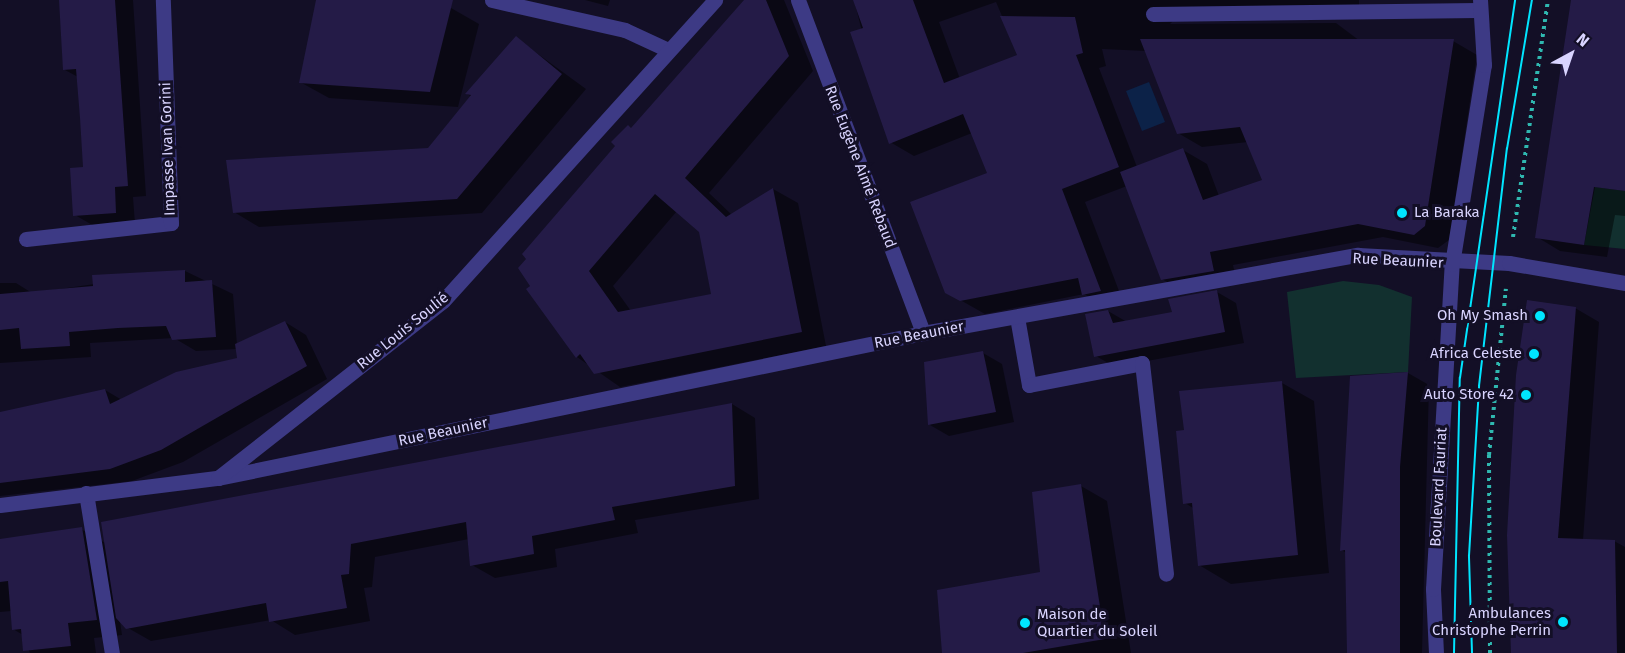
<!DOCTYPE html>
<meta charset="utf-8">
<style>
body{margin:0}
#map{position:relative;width:1625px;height:653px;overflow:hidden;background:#130f26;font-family:"Fira Sans",sans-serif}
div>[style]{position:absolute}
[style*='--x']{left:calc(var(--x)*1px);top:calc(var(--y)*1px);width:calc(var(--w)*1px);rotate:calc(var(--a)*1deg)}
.green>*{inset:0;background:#12302f}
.water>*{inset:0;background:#0c2248}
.shadow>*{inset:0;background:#0007}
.building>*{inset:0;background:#241b47}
.path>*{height:4px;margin-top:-2px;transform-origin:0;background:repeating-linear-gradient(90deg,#2fb8b0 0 3px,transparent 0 7.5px)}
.lane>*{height:15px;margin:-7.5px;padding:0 7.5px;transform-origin:7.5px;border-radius:7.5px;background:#3d3a85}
.street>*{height:15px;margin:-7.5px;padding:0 7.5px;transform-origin:7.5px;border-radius:7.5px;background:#3d3a85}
.tram>*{height:1.5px;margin:-0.75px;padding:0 0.75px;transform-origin:0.75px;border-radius:0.75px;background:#00e5ff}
.dots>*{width:16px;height:16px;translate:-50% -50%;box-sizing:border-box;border:3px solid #130f26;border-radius:50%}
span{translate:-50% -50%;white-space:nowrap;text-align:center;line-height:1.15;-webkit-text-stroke:6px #130f26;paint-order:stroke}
.street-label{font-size:15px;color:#d9d4ff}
.poi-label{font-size:15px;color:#d9d4ff}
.left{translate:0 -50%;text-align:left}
.right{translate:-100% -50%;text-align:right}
.north{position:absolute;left:1541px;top:24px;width:60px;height:60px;-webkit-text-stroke:4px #130f26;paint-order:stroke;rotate:40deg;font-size:16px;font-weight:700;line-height:24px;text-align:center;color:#d9d4ff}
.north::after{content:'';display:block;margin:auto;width:21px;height:27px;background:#d9d4ff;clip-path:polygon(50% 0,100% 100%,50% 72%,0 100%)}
</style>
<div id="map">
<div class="green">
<i style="clip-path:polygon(1595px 187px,1625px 191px,1625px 249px,1584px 245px)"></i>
<i style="clip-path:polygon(1343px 281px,1379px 285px,1412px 297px,1408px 372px,1296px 378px,1287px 292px)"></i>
</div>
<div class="water">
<i style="clip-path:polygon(1149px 82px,1165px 122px,1142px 131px,1126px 91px)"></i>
</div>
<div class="shadow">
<i style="clip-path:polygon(60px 0,133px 0,146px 196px,133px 197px,135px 224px,94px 226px,75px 215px,84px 169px,78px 77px,65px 70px)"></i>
<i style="clip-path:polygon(317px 0,418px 0,451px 8px,479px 24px,458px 107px,329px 98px,300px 82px)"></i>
<i style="clip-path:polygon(585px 0,610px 0,608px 6px)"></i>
<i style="clip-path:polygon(evenodd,746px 0,784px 0,813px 71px,709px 193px,732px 215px,773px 189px,798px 203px,826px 346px,620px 387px,577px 357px,528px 289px,633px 129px,746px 0,677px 211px,700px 231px,712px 296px,631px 311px,613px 286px,677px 211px)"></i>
<i style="clip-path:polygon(evenodd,854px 0,1359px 0,1359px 15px,1177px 17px,1170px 24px,1336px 23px,1360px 41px,1453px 41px,1477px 55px,1449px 240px,1438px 248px,1383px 237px,1233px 265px,1237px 284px,1186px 293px,1162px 279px,1127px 186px,1085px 202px,1124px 304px,1107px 307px,1084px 294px,985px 314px,946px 292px,989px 173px,972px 133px,914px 156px,890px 142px,854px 0,996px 2px,1019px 56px,960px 79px,939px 22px,996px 2px,854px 0,1102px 49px,1146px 51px,1178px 133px,1202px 147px,1248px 142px,1264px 181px,1219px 196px,1207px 164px,1183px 150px,1137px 167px,1099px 68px,1106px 66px,1102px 49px)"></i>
<i style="clip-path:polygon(1573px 0,1625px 0,1625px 216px,1615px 215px,1607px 257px,1560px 251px,1537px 237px)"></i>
<i style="clip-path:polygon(516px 38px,586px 89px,482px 213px,259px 227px,234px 212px,429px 150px,472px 97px,467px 94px)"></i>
<i style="clip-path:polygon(185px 271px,233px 294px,237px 345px,285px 322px,306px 335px,327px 379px,183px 462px,132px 481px,0 496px,0 413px,105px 390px,122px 400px,239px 360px,237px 349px,196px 351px,174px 338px,90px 343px,91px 357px,0 363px,0 283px,16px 283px,32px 293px)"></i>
<i style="clip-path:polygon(1217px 292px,1236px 303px,1244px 343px,1115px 367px,1096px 356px,1108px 311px,1127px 322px,1174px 313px)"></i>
<i style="clip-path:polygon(1575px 308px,1599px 322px,1583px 540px,1614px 541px,1625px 547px,1625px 653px,1512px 653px)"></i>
<i style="clip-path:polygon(983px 353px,1002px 364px,1014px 422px,949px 436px,930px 425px)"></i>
<i style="clip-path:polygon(1408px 373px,1429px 385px,1422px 653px,1348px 653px,1347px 553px,1341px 550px)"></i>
<i style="clip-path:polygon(1282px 383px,1314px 401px,1329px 573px,1231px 584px,1199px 565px,1193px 508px,1185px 503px)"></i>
<i style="clip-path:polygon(732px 404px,755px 418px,759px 499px,635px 520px,638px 533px,555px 549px,557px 567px,495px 578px,472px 565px,469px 539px,375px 557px,372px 587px,364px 588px,370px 621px,295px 635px,271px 620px,151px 641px,128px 628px,114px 581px,122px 635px,94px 638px,96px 653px,30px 653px,23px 635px,13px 629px,11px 611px,0 612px,0 540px,81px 529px,107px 544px)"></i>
<i style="clip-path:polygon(1081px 486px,1107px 501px,1131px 653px,944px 653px,1042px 573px)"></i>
</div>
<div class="building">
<i style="clip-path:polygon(59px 0,115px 0,128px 186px,115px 187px,116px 213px,73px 216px,70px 168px,83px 167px,80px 118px,76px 69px,63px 70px)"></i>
<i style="clip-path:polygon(316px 0,453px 0,430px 92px,299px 83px)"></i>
<i style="clip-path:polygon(evenodd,744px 0,766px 0,789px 56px,685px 178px,726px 217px,773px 188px,802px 332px,594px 374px,580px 354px,576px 358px,526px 289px,530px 286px,518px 268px,526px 259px,522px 254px,615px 146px,611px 142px,628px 125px,631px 128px,744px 0,655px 194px,699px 232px,711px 294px,618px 312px,589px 271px,655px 194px)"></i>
<i style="clip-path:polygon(853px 0,913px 0,944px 83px,1017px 55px,1000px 16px,1075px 17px,1083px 53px,1076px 55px,1119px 167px,1062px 189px,1101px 291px,1082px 295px,1078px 278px,960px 301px,945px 293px,910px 202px,987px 173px,963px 114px,889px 144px,850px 32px,863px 28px)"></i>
<i style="clip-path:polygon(1571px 0,1625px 0,1625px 191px,1594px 187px,1584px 245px,1535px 238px)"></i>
<i style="clip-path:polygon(516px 36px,562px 74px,457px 199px,233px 213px,226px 160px,428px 148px,471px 95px,465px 94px)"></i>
<i style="clip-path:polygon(1140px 39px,1454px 39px,1425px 226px,1414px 235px,1358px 224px,1210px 252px,1214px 271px,1161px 280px,1120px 172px,1183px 148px,1203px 200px,1262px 180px,1240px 127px,1177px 134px)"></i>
<i style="clip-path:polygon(185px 270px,185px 282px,212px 280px,216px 337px,172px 340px,166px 326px,118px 328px,69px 332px,70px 346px,21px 349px,19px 328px,0 330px,0 294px,93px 286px,92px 275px)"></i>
<i style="clip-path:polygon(1217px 290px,1225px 332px,1094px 357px,1085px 314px,1108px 310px,1113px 323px,1172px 312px,1168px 299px)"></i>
<i style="clip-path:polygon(1527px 300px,1576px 307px,1558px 538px,1615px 540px,1617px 653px,1511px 653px,1507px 535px,1516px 375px)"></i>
<i style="clip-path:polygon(285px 321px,307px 366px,161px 450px,110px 469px,0 483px,0 412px,105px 389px,110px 404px,176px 372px,237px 358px,235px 344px)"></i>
<i style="clip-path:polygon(983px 351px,996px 412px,928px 425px,924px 362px)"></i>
<i style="clip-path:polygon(1408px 372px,1400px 467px,1400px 653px,1347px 653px,1345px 550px,1340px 551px,1350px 376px)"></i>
<i style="clip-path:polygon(1282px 381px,1298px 555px,1198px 566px,1192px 503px,1183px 504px,1176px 431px,1184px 430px,1179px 391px)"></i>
<i style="clip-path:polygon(732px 403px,735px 486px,612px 507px,615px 520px,532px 536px,534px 554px,470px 566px,466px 522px,351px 544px,349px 574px,341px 575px,347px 608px,269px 622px,266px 603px,126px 629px,116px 618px,101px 522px)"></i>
<i style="clip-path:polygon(1081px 484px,1105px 639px,1023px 653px,942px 653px,937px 590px,1040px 572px,1032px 492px)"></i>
<i style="clip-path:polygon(82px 527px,97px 620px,68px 623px,71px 646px,23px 651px,21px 629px,12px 630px,8px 581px,0 582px,0 539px)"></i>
</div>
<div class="path">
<i style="--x:1513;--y:237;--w:240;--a:-81.6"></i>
<i style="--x:1490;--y:653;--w:198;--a:-90.3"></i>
<i style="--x:1489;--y:455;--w:167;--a:-84.2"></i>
</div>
<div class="lane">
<i style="--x:1017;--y:317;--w:69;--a:80"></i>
<i style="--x:1029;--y:385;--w:115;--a:-11"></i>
<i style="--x:1142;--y:363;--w:212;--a:83.5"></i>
<i style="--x:218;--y:478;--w:720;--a:-11.62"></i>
<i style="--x:923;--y:333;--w:442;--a:-10.2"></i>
<i style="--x:1358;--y:255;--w:151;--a:3"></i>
<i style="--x:1509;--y:263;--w:118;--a:9.8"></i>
<i style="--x:86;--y:493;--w:162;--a:80.8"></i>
</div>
<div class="street">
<i style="--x:492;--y:0;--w:136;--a:12.7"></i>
<i style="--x:625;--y:30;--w:47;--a:24.9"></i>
<i style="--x:798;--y:0;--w:356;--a:69.4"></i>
<i style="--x:1153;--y:14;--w:325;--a:-0.7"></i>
<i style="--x:26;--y:239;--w:146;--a:-6.3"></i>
<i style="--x:171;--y:223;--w:223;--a:-92.1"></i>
<i style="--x:0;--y:505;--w:220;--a:-7.1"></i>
<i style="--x:218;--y:478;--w:286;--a:-38.2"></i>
<i style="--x:443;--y:301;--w:406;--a:-47.9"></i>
<i style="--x:1436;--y:653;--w:64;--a:-92.7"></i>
<i style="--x:1433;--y:589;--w:326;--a:-86.7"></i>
<i style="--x:1452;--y:264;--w:202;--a:-80.9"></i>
<i style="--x:1484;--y:65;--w:65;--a:-93.5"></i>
</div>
<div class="tram">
<i style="--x:1454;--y:653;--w:275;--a:-88.8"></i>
<i style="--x:1460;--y:378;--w:382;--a:-81.7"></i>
<i style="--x:1472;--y:653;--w:97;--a:-91.8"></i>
<i style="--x:1469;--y:556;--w:170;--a:-86.6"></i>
<i style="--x:1479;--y:386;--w:239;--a:-83.3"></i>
<i style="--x:1507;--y:149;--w:151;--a:-80.5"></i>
</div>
<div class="dots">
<i style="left:1402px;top:213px;background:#00e5ff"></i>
<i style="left:1540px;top:316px;background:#00e5ff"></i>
<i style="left:1534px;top:354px;background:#00e5ff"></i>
<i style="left:1526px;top:395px;background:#00e5ff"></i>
<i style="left:1563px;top:622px;background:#00e5ff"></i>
<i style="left:1025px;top:623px;background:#00e5ff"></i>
</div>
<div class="street-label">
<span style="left:168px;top:149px;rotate:-92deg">Impasse Ivan Gorini</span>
<span style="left:860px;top:167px;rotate:69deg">Rue Eugène Aimé Rebaud</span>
<span style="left:1398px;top:261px;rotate:3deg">Rue Beaunier</span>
<span style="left:403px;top:331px;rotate:-39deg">Rue Louis Soulié</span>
<span style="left:919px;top:335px;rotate:-11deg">Rue Beaunier</span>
<span style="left:443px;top:432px;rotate:-12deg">Rue Beaunier</span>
<span style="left:1439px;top:487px;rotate:-87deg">Boulevard Fauriat</span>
</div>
<div class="poi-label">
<span class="left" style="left:1414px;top:213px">La Baraka</span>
<span class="right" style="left:1528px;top:316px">Oh My Smash</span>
<span class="right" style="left:1522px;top:354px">Africa Celeste</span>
<span class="right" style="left:1514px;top:395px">Auto Store 42</span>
<span class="right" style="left:1551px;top:622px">Ambulances<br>Christophe Perrin</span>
<span class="left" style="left:1037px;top:623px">Maison de<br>Quartier du Soleil</span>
</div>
<div class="north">N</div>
</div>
